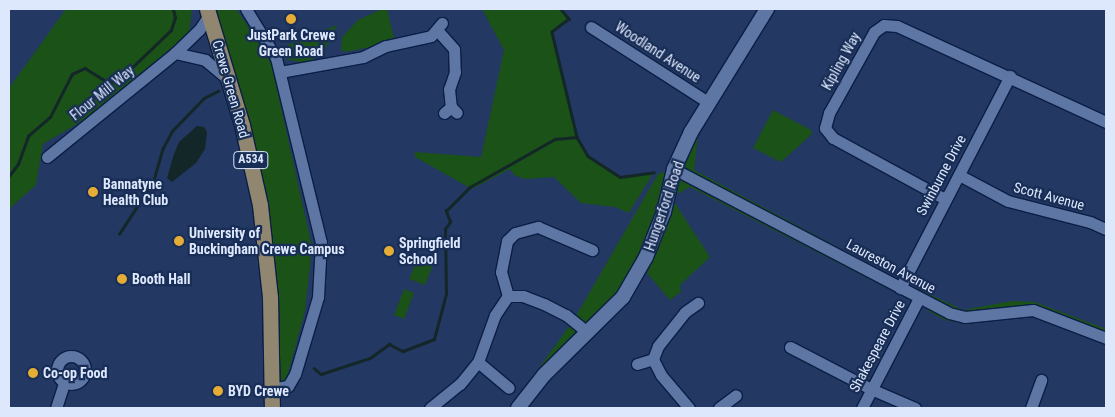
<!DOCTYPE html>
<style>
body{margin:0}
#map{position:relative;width:1115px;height:417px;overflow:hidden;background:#233862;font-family:"Roboto Condensed",sans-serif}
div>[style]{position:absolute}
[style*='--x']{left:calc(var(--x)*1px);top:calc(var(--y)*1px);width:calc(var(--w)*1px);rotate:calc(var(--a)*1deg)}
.green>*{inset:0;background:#1b5217}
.water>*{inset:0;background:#132728}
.stream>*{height:2.5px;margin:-1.25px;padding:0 1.25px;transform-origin:1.25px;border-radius:1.25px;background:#132728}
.roads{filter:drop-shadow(1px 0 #0b1e45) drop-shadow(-1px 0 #0b1e45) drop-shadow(0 1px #0b1e45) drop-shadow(0 -1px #0b1e45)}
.minor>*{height:11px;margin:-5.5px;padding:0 5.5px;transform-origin:5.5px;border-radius:5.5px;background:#5d76a4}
.minor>.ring{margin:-5.5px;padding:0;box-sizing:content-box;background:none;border:11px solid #5d76a4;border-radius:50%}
.tertiary>*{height:14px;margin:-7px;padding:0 7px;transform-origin:7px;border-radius:7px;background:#5d76a4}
.primary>*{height:15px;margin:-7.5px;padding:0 7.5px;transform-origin:7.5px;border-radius:7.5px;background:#91866f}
.dots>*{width:14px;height:14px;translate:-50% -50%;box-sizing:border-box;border:2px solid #192e56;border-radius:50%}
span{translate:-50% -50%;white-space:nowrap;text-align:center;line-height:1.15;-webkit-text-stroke:4.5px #192e56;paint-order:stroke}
.shield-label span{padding:1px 4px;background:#192e56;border:1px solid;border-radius:4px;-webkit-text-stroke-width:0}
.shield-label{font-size:12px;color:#dde8fd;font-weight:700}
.poi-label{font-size:14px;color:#dde8fd;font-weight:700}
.left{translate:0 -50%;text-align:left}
.street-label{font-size:14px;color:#dde8fd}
.frame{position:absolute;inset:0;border:10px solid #dde8fd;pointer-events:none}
</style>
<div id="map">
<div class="green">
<i style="clip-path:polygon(66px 9px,192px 9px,189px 35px,82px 121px,43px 144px,36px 185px,9px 209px,9px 88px)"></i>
<i style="clip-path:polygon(211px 9px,236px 9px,270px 58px,312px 247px,305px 311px,286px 381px,280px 382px,274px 269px)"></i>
<i style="clip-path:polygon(382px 9px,387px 9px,394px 38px,375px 46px,346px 52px,341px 50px,342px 37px,358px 20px)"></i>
<i style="clip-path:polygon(482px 9px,561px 9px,569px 19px,552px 32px,577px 137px,588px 156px,620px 177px,654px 172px,629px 213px,615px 207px,581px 203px,554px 177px,525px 179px,514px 175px,510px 169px,472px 189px,415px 157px,415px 152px,481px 157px,504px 50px)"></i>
<i style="clip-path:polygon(337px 25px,322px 55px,304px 63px,286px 59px,280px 48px)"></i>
<i style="clip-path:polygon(773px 110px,811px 130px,812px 134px,781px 162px,753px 148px)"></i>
<i style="clip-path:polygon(691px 132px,698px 136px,694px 170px,892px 276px,908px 299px,690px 187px,675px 195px,623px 297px,528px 394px,523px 390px,573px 321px,658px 174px,674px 169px)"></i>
<i style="clip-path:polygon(672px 199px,710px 257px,680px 285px,681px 292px,670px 300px,647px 273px,659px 247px)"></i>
<i style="clip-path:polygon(419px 256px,434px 262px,425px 285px,409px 279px)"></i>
<i style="clip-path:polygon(916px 288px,963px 310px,1012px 301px,1035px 302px,1106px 329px,1106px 345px,1027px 315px,967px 324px,945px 320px,928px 311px)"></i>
<i style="clip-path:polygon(404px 289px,414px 293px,404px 319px,394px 315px)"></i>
</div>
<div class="water">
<i style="clip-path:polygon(197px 126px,204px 127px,207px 132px,205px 149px,196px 163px,172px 182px,167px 178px,174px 154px,179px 142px)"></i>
</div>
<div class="stream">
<i style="--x:561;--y:9;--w:13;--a:51"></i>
<i style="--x:569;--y:19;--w:21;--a:143"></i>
<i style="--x:552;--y:32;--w:108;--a:76.6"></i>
<i style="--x:577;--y:137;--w:22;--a:60"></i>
<i style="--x:588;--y:156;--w:38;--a:33"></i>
<i style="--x:620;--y:177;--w:34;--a:-8"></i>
<i style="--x:9;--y:176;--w:15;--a:-53"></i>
<i style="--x:18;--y:164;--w:30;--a:-70"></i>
<i style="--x:28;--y:136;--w:29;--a:-41"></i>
<i style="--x:50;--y:117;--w:48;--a:-62.9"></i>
<i style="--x:72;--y:74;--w:14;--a:-25"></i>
<i style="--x:85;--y:68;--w:25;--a:32"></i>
<i style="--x:106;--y:81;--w:11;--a:5"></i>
<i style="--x:117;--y:82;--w:75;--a:-43.9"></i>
<i style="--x:171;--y:30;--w:13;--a:-72"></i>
<i style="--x:175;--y:18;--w:9;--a:-103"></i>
<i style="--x:119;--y:234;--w:62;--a:-56.8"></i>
<i style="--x:153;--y:182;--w:35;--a:-74"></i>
<i style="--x:163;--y:148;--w:19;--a:-62"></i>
<i style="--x:172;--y:131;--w:46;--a:-45.9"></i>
<i style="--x:204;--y:98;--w:16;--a:-27"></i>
<i style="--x:314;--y:368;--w:9;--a:41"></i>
<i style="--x:321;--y:374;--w:52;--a:-18.1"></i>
<i style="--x:370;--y:358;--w:24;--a:-36"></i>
<i style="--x:389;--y:344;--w:16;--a:27"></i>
<i style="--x:403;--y:351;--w:33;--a:-21"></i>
<i style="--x:434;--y:339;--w:47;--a:-75.1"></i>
<i style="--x:446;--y:294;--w:65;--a:-90.9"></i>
<i style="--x:445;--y:229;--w:9;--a:-54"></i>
<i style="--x:450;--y:222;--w:12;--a:-110"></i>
<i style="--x:446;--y:211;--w:34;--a:-45"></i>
<i style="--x:470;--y:187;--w:98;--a:-29.5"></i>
<i style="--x:555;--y:139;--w:22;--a:-5"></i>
</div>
<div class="roads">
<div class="minor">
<i style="--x:246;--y:9;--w:57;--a:58.5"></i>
<i style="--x:276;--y:58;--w:189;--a:76.3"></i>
<i style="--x:321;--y:242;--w:55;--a:93.1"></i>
<i style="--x:318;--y:297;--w:80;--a:106.6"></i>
<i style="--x:295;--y:374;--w:14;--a:120"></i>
<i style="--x:288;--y:386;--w:15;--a:172"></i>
<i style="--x:591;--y:27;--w:139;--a:32.7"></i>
<i style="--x:437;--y:30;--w:25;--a:48"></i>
<i style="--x:454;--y:49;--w:23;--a:88"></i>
<i style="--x:455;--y:72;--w:18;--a:109"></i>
<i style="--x:449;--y:89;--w:18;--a:84"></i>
<i style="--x:175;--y:53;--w:31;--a:13"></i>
<i style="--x:205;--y:60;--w:30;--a:40"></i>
<i style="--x:280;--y:72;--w:84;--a:-10.2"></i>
<i style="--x:363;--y:57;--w:25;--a:-26"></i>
<i style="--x:386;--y:46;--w:46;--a:-12.5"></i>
<i style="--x:431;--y:36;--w:17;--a:-50"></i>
<i style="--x:444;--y:113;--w:9;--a:-41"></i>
<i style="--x:451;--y:107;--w:8;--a:45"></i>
<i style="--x:47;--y:157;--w:165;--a:-39.1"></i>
<i style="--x:175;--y:53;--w:33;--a:-44"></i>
<i style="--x:199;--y:30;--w:18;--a:-56"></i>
<i style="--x:674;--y:169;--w:310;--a:27.6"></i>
<i style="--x:949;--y:313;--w:16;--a:14"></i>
<i style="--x:965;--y:317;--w:68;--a:-5.9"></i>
<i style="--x:1033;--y:310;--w:78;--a:21"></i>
<i style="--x:959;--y:175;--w:55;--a:28"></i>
<i style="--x:1008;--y:201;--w:85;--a:14.4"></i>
<i style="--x:1090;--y:222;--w:17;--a:24"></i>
<i style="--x:945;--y:199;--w:128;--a:-151.4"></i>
<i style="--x:833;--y:138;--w:13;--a:-129"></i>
<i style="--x:825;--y:128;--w:16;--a:-75"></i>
<i style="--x:829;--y:113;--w:93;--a:-60.9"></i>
<i style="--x:874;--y:32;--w:12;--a:-35"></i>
<i style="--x:884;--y:25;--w:13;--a:4"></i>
<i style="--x:897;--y:26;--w:230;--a:24.7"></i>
<i style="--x:900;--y:288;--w:239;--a:-62.6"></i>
<i style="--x:508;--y:296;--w:25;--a:-106"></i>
<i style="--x:501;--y:272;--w:32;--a:-79"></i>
<i style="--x:507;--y:241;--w:11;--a:-45"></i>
<i style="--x:515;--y:233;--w:24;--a:-15"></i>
<i style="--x:538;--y:227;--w:59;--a:23.1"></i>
<i style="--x:790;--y:347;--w:91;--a:27.4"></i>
<i style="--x:871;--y:389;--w:48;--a:23.4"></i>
<i class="ring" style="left:57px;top:356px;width:17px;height:17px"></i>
<i style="--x:478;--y:362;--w:40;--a:40"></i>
<i style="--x:637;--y:364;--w:17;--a:-17"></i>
<i style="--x:56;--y:408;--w:26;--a:-72"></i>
<i style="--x:430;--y:408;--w:38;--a:-39"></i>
<i style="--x:460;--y:384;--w:28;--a:-51"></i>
<i style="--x:478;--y:362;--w:50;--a:-70.1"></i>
<i style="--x:495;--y:315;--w:23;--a:-56"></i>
<i style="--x:508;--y:296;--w:15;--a:0"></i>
<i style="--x:523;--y:296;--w:22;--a:21"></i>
<i style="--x:544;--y:304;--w:25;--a:27"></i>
<i style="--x:566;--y:315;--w:28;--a:39"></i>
<i style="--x:689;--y:408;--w:43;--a:-130.3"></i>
<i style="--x:661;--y:375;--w:18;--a:-117"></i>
<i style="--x:653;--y:359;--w:14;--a:-69"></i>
<i style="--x:658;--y:346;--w:43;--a:-51.5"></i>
<i style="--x:685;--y:312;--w:16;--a:-35"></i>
<i style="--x:719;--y:408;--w:21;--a:-37"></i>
<i style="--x:862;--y:408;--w:124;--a:-62.6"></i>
<i style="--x:1031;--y:408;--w:30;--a:-70"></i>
</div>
<div class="tertiary">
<i style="--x:518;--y:408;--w:42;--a:-51.8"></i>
<i style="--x:544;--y:375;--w:111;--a:-44.6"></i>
<i style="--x:623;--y:297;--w:46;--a:-60.1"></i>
<i style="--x:646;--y:257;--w:48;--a:-68.2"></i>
<i style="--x:664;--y:212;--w:44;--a:-76.9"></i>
<i style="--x:674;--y:169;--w:41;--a:-65.3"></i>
<i style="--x:691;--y:132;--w:145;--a:-58.3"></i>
</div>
<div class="primary">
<i style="--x:207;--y:9;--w:121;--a:73.2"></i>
<i style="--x:242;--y:125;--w:82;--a:77.3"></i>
<i style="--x:260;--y:205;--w:93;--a:83.8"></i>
<i style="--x:270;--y:297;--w:111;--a:89"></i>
</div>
</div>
<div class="dots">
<i style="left:291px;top:19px;background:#e5ad35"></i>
<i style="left:93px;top:192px;background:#e5ad35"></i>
<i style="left:179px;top:241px;background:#e5ad35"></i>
<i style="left:389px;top:251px;background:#e5ad35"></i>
<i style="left:122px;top:279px;background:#e5ad35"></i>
<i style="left:33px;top:373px;background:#e5ad35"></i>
<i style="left:218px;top:391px;background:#e5ad35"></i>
</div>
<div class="shield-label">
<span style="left:251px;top:160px">A534</span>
</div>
<div class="poi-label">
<span style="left:291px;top:43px">JustPark Crewe<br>Green Road</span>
<span class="left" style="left:103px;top:192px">Bannatyne<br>Health Club</span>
<span class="left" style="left:189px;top:241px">University of<br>Buckingham Crewe Campus</span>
<span class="left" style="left:399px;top:251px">Springfield<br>School</span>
<span class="left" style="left:132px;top:279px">Booth Hall</span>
<span class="left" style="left:43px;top:373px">Co-op Food</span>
<span class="left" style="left:228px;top:391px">BYD Crewe</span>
</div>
<div class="street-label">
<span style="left:658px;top:52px;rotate:33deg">Woodland Avenue</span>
<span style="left:841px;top:61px;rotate:-61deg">Kipling Way</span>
<span style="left:231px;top:89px;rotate:74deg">Crewe Green Road</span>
<span style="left:102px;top:93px;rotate:-39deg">Flour Mill Way</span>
<span style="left:941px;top:175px;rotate:-62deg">Swinburne Drive</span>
<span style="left:1049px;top:196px;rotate:15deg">Scott Avenue</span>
<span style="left:664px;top:206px;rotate:-71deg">Hungerford Road</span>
<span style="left:891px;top:266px;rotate:28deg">Laureston Avenue</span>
<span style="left:877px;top:346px;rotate:-62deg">Shakespeare Drive</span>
</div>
<div class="frame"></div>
</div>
